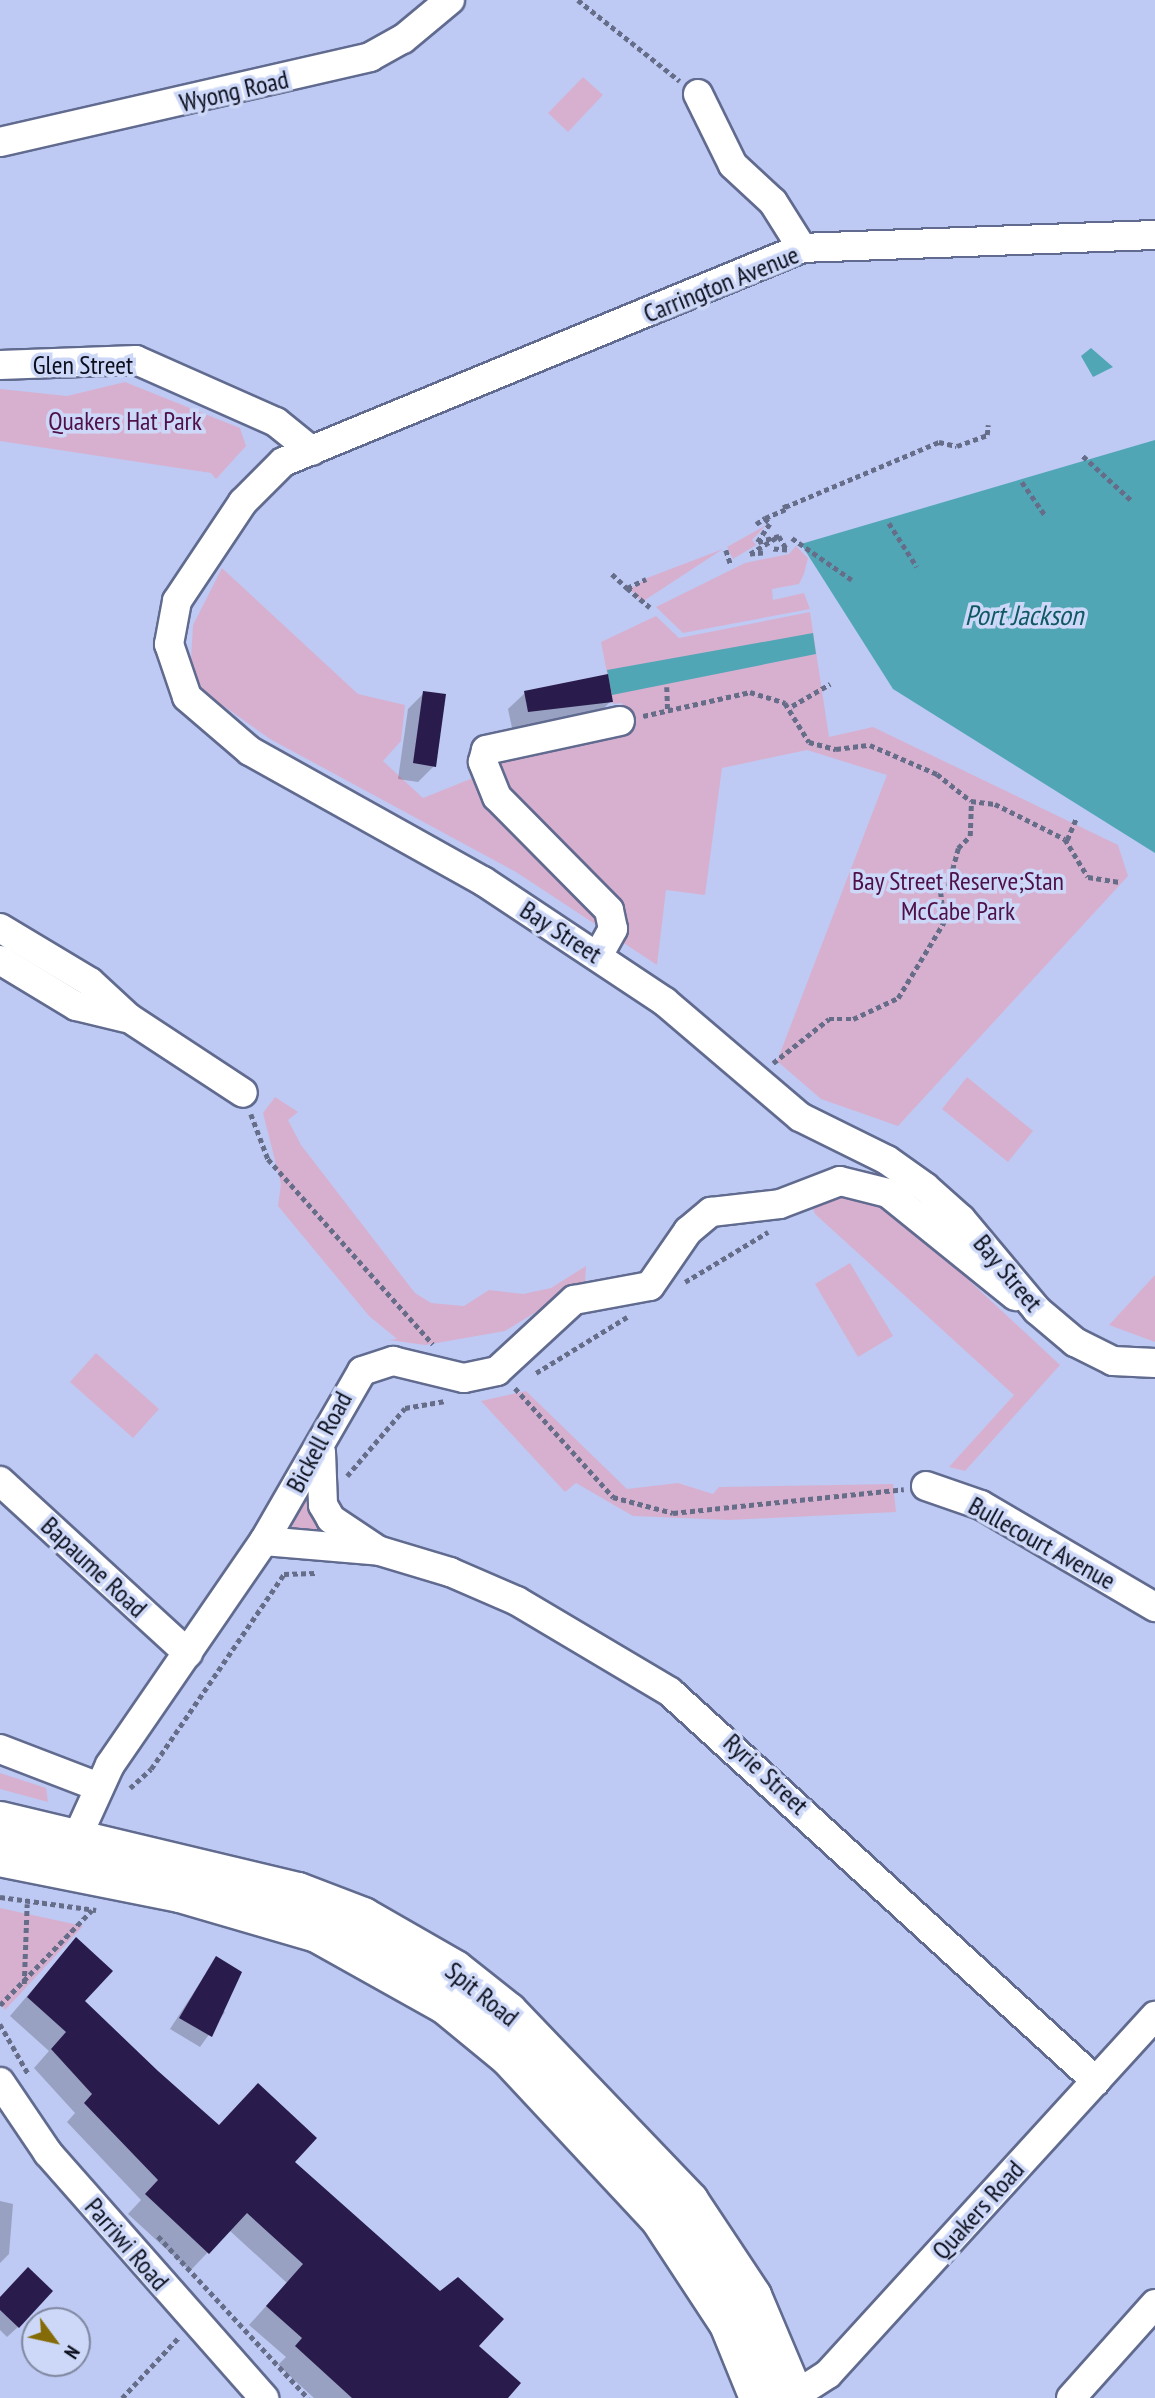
<!DOCTYPE html>
<style>
body{margin:0}
#map{position:relative;width:1155px;height:2398px;overflow:hidden;background:#becaf3;font-family:"PT Sans Narrow",sans-serif}
div>[style]{position:absolute}
[style*='--x']{left:calc(var(--x)*1px);top:calc(var(--y)*1px);width:calc(var(--w)*1px);rotate:calc(var(--a)*1deg)}
.green>*{inset:0;background:#d7b0d0}
.water>*{inset:0;background:#51a6b6}
.shadow>*{inset:0;background:#0003}
.building>*{inset:0;background:#291c4c}
.path>*{height:4.5px;margin-top:-2.25px;transform-origin:0;background:repeating-linear-gradient(90deg,#666d89 0 5px,transparent 0 8.5px)}
.roads{filter:drop-shadow(2px 0 #616b8f) drop-shadow(-2px 0 #616b8f) drop-shadow(0 2px #616b8f) drop-shadow(0 -2px #616b8f)}
.minor>*{height:28px;margin:-14px;padding:0 14px;transform-origin:14px;border-radius:14px;background:#fff}
.highway>*{height:38px;margin:-19px;padding:0 19px;transform-origin:19px;border-radius:19px;background:#fff}
span{translate:-50% -50%;white-space:nowrap;text-align:center;line-height:1.15;-webkit-text-stroke:7px #cdd8f8;paint-order:stroke}
.street-label{font-size:26px;color:#0b0e1c}
.park-label{font-size:26px;color:#4e1049}
.water-label{font-size:28px;color:#0f5864;font-style:italic}
.north{position:absolute;left:21px;top:2307px;width:70px;height:70px;box-sizing:border-box;background:#cdd8f8;border:2px solid #7f87a0;border-radius:50%;rotate:123deg;font-size:19px;font-weight:700;line-height:28px;text-align:center;color:#0b0e1c}
.north::after{content:'';display:block;margin:auto;width:24px;height:32px;background:#856b07;clip-path:polygon(50% 0,100% 100%,50% 72%,0 100%)}
</style>
<div id="map">
<div class="green">
<i style="clip-path:polygon(583px 77px,603px 95px,568px 132px,548px 113px)"></i>
<i style="clip-path:polygon(125px 382px,240px 428px,246px 446px,216px 479px,211px 473px,0 441px,0 389px,67px 396px)"></i>
<i style="clip-path:polygon(766px 525px,752px 540px,756px 545px,733px 559px,727px 547px)"></i>
<i style="clip-path:polygon(796px 546px,808px 558px,804px 574px,799px 584px,772px 589px,773px 600px,804px 593px,810px 609px,683px 633px,656px 607px,745px 563px,789px 554px)"></i>
<i style="clip-path:polygon(723px 549px,642px 602px,630px 589px,647px 578px)"></i>
<i style="clip-path:polygon(222px 568px,358px 694px,405px 705px,401px 741px,383px 761px,423px 798px,473px 778px,495px 755px,625px 726px,622px 703px,613px 704px,601px 642px,656px 616px,679px 638px,810px 612px,829px 737px,873px 727px,1118px 845px,1128px 876px,898px 1126px,821px 1099px,777px 1061px,887px 775px,807px 750px,722px 768px,705px 895px,666px 890px,657px 965px,516px 872px,270px 739px,201px 690px,191px 659px,193px 625px)"></i>
<i style="clip-path:polygon(967px 1077px,1033px 1131px,1008px 1162px,942px 1109px)"></i>
<i style="clip-path:polygon(275px 1097px,298px 1112px,288px 1120px,301px 1145px,415px 1293px,431px 1303px,464px 1306px,489px 1290px,523px 1294px,551px 1288px,586px 1266px,585px 1282px,505px 1331px,425px 1345px,389px 1340px,397px 1339px,369px 1316px,278px 1206px,281px 1184px,263px 1113px)"></i>
<i style="clip-path:polygon(850px 1194px,866px 1196px,902px 1218px,1060px 1365px,965px 1471px,949px 1467px,1014px 1395px,815px 1214px,813px 1209px)"></i>
<i style="clip-path:polygon(850px 1263px,893px 1336px,858px 1357px,815px 1284px)"></i>
<i style="clip-path:polygon(1155px 1275px,1155px 1342px,1109px 1325px)"></i>
<i style="clip-path:polygon(96px 1353px,159px 1409px,133px 1438px,70px 1382px)"></i>
<i style="clip-path:polygon(526px 1391px,627px 1489px,678px 1483px,713px 1494px,719px 1487px,893px 1484px,896px 1512px,729px 1520px,633px 1516px,576px 1483px,565px 1492px,481px 1401px)"></i>
<i style="clip-path:polygon(306px 1494px,323px 1526px,317px 1532px,287px 1527px)"></i>
<i style="clip-path:polygon(0 1773px,46px 1788px,48px 1802px,0 1789px)"></i>
<i style="clip-path:polygon(0 1908px,83px 1926px,5px 2010px,0 2001px)"></i>
</div>
<div class="water">
<i style="clip-path:polygon(1091px 348px,1113px 367px,1093px 377px,1081px 356px)"></i>
<i style="clip-path:polygon(1155px 440px,1155px 853px,893px 689px,801px 544px)"></i>
<i style="clip-path:polygon(813px 633px,816px 654px,612px 695px,607px 670px)"></i>
</div>
<div class="shadow">
<i style="clip-path:polygon(424px 693px,434px 766px,418px 782px,398px 779px,408px 709px)"></i>
<i style="clip-path:polygon(525px 693px,611px 701px,595px 717px,512px 728px,508px 709px)"></i>
<i style="clip-path:polygon(76px 1939px,82px 2001px,218px 2127px,292px 2162px,477px 2346px,506px 2398px,314px 2398px,278px 2365px,286px 2357px,249px 2325px,287px 2283px,229px 2230px,190px 2271px,128px 2214px,141px 2200px,67px 2122px,75px 2113px,34px 2068px,49px 2051px,10px 2016px)"></i>
<i style="clip-path:polygon(216px 1958px,219px 2008px,225px 2012px,200px 2047px,170px 2029px)"></i>
<i style="clip-path:polygon(0 2201px,13px 2204px,9px 2254px,0 2263px)"></i>
<i style="clip-path:polygon(0 2298px,18px 2327px,7px 2337px,0 2330px)"></i>
</div>
<div class="building">
<i style="clip-path:polygon(608px 674px,613px 702px,528px 712px,524px 691px)"></i>
<i style="clip-path:polygon(423px 691px,446px 694px,436px 767px,413px 763px)"></i>
<i style="clip-path:polygon(76px 1937px,113px 1971px,85px 2001px,158px 2071px,219px 2125px,258px 2083px,317px 2138px,295px 2162px,440px 2291px,458px 2277px,504px 2319px,479px 2346px,521px 2383px,508px 2398px,352px 2398px,295px 2346px,302px 2338px,266px 2306px,303px 2264px,247px 2213px,209px 2254px,145px 2194px,158px 2180px,84px 2103px,92px 2094px,51px 2049px,66px 2032px,27px 1997px)"></i>
<i style="clip-path:polygon(216px 1956px,242px 1972px,212px 2037px,179px 2018px)"></i>
<i style="clip-path:polygon(28px 2267px,53px 2291px,19px 2328px,0 2310px,0 2297px)"></i>
</div>
<div class="path">
<i style="--x:578;--y:0;--w:130;--a:38.5"></i>
<i style="--x:1083;--y:456;--w:65;--a:42.5"></i>
<i style="--x:1022;--y:482;--w:40;--a:55.1"></i>
<i style="--x:785;--y:507;--w:167;--a:-22.9"></i>
<i style="--x:939;--y:442;--w:18;--a:13"></i>
<i style="--x:957;--y:446;--w:32;--a:-20"></i>
<i style="--x:987;--y:435;--w:10;--a:-84"></i>
<i style="--x:765;--y:518;--w:23;--a:-23"></i>
<i style="--x:786;--y:509;--w:5;--a:-112"></i>
<i style="--x:889;--y:523;--w:52;--a:57.5"></i>
<i style="--x:756;--y:524;--w:11;--a:-34"></i>
<i style="--x:765;--y:518;--w:8;--a:50"></i>
<i style="--x:770;--y:524;--w:22;--a:124"></i>
<i style="--x:758;--y:542;--w:22;--a:-16"></i>
<i style="--x:792;--y:538;--w:73;--a:35"></i>
<i style="--x:726;--y:550;--w:16;--a:72"></i>
<i style="--x:763;--y:553;--w:13;--a:176"></i>
<i style="--x:750;--y:554;--w:34;--a:-32"></i>
<i style="--x:779;--y:536;--w:16;--a:60"></i>
<i style="--x:787;--y:550;--w:14;--a:-176"></i>
<i style="--x:612;--y:574;--w:21;--a:43"></i>
<i style="--x:627;--y:588;--w:21;--a:-25"></i>
<i style="--x:627;--y:588;--w:30;--a:40"></i>
<i style="--x:667;--y:687;--w:23;--a:88"></i>
<i style="--x:792;--y:706;--w:44;--a:-30.1"></i>
<i style="--x:643;--y:716;--w:110;--a:-12.6"></i>
<i style="--x:750;--y:692;--w:37;--a:17"></i>
<i style="--x:785;--y:703;--w:46;--a:58.4"></i>
<i style="--x:809;--y:742;--w:28;--a:15"></i>
<i style="--x:836;--y:749;--w:34;--a:-7"></i>
<i style="--x:870;--y:745;--w:73;--a:23.4"></i>
<i style="--x:937;--y:774;--w:43;--a:38.5"></i>
<i style="--x:971;--y:801;--w:24;--a:7"></i>
<i style="--x:995;--y:804;--w:78;--a:26.6"></i>
<i style="--x:1065;--y:839;--w:44;--a:58.8"></i>
<i style="--x:1088;--y:877;--w:32;--a:9"></i>
<i style="--x:1067;--y:840;--w:25;--a:-67"></i>
<i style="--x:773;--y:1063;--w:71;--a:-38.2"></i>
<i style="--x:829;--y:1019;--w:24;--a:0"></i>
<i style="--x:853;--y:1019;--w:50;--a:-25"></i>
<i style="--x:898;--y:998;--w:89;--a:-58.8"></i>
<i style="--x:944;--y:922;--w:33;--a:-97"></i>
<i style="--x:940;--y:889;--w:9;--a:-21"></i>
<i style="--x:948;--y:886;--w:39;--a:-75"></i>
<i style="--x:958;--y:848;--w:17;--a:-45"></i>
<i style="--x:970;--y:836;--w:35;--a:-88"></i>
<i style="--x:251;--y:1114;--w:48;--a:69.3"></i>
<i style="--x:268;--y:1159;--w:248;--a:48.3"></i>
<i style="--x:685;--y:1282;--w:97;--a:-31.1"></i>
<i style="--x:536;--y:1373;--w:107;--a:-31.6"></i>
<i style="--x:515;--y:1388;--w:147;--a:48"></i>
<i style="--x:613;--y:1497;--w:62;--a:14.9"></i>
<i style="--x:673;--y:1513;--w:232;--a:-5.9"></i>
<i style="--x:347;--y:1476;--w:89;--a:-49.5"></i>
<i style="--x:405;--y:1408;--w:41;--a:-9.9"></i>
<i style="--x:130;--y:1788;--w:28;--a:-42"></i>
<i style="--x:151;--y:1769;--w:236;--a:-55.7"></i>
<i style="--x:284;--y:1574;--w:31;--a:-2"></i>
<i style="--x:0;--y:1897;--w:97;--a:7.7"></i>
<i style="--x:24;--y:1984;--w:80;--a:-87.9"></i>
<i style="--x:0;--y:2005;--w:132;--a:-45.9"></i>
<i style="--x:0;--y:2024;--w:59;--a:60.4"></i>
<i style="--x:158;--y:2236;--w:221;--a:47.2"></i>
<i style="--x:122;--y:2398;--w:83;--a:-46.9"></i>
</div>
<div class="roads">
<div class="minor">
<i style="--x:698;--y:94;--w:79;--a:63.8"></i>
<i style="--x:733;--y:165;--w:54;--a:42.8"></i>
<i style="--x:773;--y:202;--w:54;--a:57.8"></i>
<i style="--x:0;--y:142;--w:380;--a:-12.9"></i>
<i style="--x:370;--y:57;--w:38;--a:-29"></i>
<i style="--x:403;--y:39;--w:61;--a:-39.7"></i>
<i style="--x:1155;--y:235;--w:353;--a:177.9"></i>
<i style="--x:802;--y:248;--w:561;--a:157.59"></i>
<i style="--x:283;--y:462;--w:57;--a:135"></i>
<i style="--x:243;--y:502;--w:119;--a:123.7"></i>
<i style="--x:177;--y:601;--w:44;--a:100.5"></i>
<i style="--x:169;--y:644;--w:56;--a:71.2"></i>
<i style="--x:187;--y:697;--w:83;--a:40.6"></i>
<i style="--x:250;--y:751;--w:267;--a:29.2"></i>
<i style="--x:483;--y:881;--w:219;--a:33.6"></i>
<i style="--x:665;--y:1002;--w:177;--a:40.4"></i>
<i style="--x:800;--y:1117;--w:97;--a:26.3"></i>
<i style="--x:887;--y:1160;--w:47;--a:35.4"></i>
<i style="--x:925;--y:1187;--w:48;--a:41.6"></i>
<i style="--x:961;--y:1219;--w:119;--a:50.1"></i>
<i style="--x:1037;--y:1310;--w:50;--a:40.1"></i>
<i style="--x:1075;--y:1342;--w:42;--a:26.6"></i>
<i style="--x:1113;--y:1361;--w:42;--a:2.7"></i>
<i style="--x:0;--y:365;--w:136;--a:-2.1"></i>
<i style="--x:136;--y:360;--w:153;--a:23.9"></i>
<i style="--x:276;--y:422;--w:46;--a:38.9"></i>
<i style="--x:0;--y:928;--w:105;--a:31"></i>
<i style="--x:90;--y:982;--w:53;--a:42.7"></i>
<i style="--x:129;--y:1018;--w:136;--a:33.3"></i>
<i style="--x:598;--y:956;--w:31;--a:-61"></i>
<i style="--x:613;--y:929;--w:19;--a:-102"></i>
<i style="--x:609;--y:910;--w:159;--a:-134.7"></i>
<i style="--x:497;--y:797;--w:38;--a:-112"></i>
<i style="--x:483;--y:762;--w:12;--a:-76"></i>
<i style="--x:486;--y:750;--w:137;--a:-12.2"></i>
<i style="--x:0;--y:960;--w:89;--a:31.2"></i>
<i style="--x:76;--y:1006;--w:51;--a:13.5"></i>
<i style="--x:321;--y:1452;--w:53;--a:87.8"></i>
<i style="--x:323;--y:1505;--w:16;--a:60"></i>
<i style="--x:331;--y:1519;--w:54;--a:33.7"></i>
<i style="--x:0;--y:1481;--w:255;--a:42.5"></i>
<i style="--x:926;--y:1486;--w:58;--a:19.1"></i>
<i style="--x:981;--y:1505;--w:202;--a:30.4"></i>
<i style="--x:264;--y:1541;--w:116;--a:4.9"></i>
<i style="--x:380;--y:1551;--w:73;--a:16.7"></i>
<i style="--x:450;--y:1572;--w:73;--a:23.4"></i>
<i style="--x:517;--y:1601;--w:178;--a:30.7"></i>
<i style="--x:670;--y:1692;--w:577;--a:42.4"></i>
<i style="--x:0;--y:1749;--w:106;--a:21"></i>
<i style="--x:68;--y:1857;--w:101;--a:-65.5"></i>
<i style="--x:110;--y:1765;--w:272;--a:-55.5"></i>
<i style="--x:264;--y:1541;--w:196;--a:-60"></i>
<i style="--x:362;--y:1371;--w:33;--a:-18"></i>
<i style="--x:393;--y:1361;--w:73;--a:13.5"></i>
<i style="--x:464;--y:1378;--w:34;--a:-12"></i>
<i style="--x:497;--y:1371;--w:105;--a:-42.7"></i>
<i style="--x:574;--y:1300;--w:77;--a:-10.4"></i>
<i style="--x:650;--y:1286;--w:67;--a:-55.4"></i>
<i style="--x:688;--y:1231;--w:30;--a:-40"></i>
<i style="--x:711;--y:1212;--w:69;--a:-6.6"></i>
<i style="--x:780;--y:1204;--w:64;--a:-21"></i>
<i style="--x:840;--y:1181;--w:49;--a:14"></i>
<i style="--x:888;--y:1193;--w:164;--a:39"></i>
<i style="--x:0;--y:2082;--w:86;--a:55.9"></i>
<i style="--x:48;--y:2153;--w:327;--a:48.6"></i>
<i style="--x:794;--y:2396;--w:40;--a:-32.9"></i>
<i style="--x:828;--y:2374;--w:485;--a:-47.6"></i>
<i style="--x:1071;--y:2398;--w:126;--a:-48.2"></i>
</div>
<div class="highway">
<i style="--x:0;--y:1821;--w:306;--a:13.4"></i>
<i style="--x:298;--y:1892;--w:70;--a:21"></i>
<i style="--x:363;--y:1917;--w:106;--a:29.9"></i>
<i style="--x:455;--y:1970;--w:68;--a:38.4"></i>
<i style="--x:508;--y:2012;--w:262;--a:46.2"></i>
<i style="--x:689;--y:2201;--w:114;--a:56.4"></i>
<i style="--x:752;--y:2296;--w:111;--a:67.1"></i>
<i style="--x:0;--y:1857;--w:184;--a:11.3"></i>
<i style="--x:180;--y:1893;--w:143;--a:16.3"></i>
<i style="--x:317;--y:1933;--w:148;--a:29.2"></i>
<i style="--x:446;--y:2005;--w:82;--a:39.5"></i>
<i style="--x:509;--y:2057;--w:221;--a:47"></i>
<i style="--x:660;--y:2219;--w:126;--a:56.7"></i>
<i style="--x:729;--y:2324;--w:80;--a:67.9"></i>
</div>
</div>
<div class="street-label">
<span style="left:234px;top:91px;rotate:-13deg">Wyong Road</span>
<span style="left:721px;top:284px;rotate:-22deg">Carrington Avenue</span>
<span style="left:83px;top:365px">Glen Street</span>
<span style="left:561px;top:932px;rotate:33deg">Bay Street</span>
<span style="left:1008px;top:1273px;rotate:50deg">Bay Street</span>
<span style="left:319px;top:1442px;rotate:-62deg">Bickell Road</span>
<span style="left:1042px;top:1543px;rotate:29deg">Bullecourt Avenue</span>
<span style="left:94px;top:1567px;rotate:43deg">Bapaume Road</span>
<span style="left:766px;top:1774px;rotate:43deg">Ryrie Street</span>
<span style="left:482px;top:1994px;rotate:39deg">Spit Road</span>
<span style="left:978px;top:2210px;rotate:-48deg">Quakers Road</span>
<span style="left:127px;top:2244px;rotate:49deg">Parriwi Road</span>
</div>
<div class="park-label">
<span style="left:125px;top:421px">Quakers Hat Park</span>
<span style="left:958px;top:896px">Bay Street Reserve;Stan<br>McCabe Park</span>
</div>
<div class="water-label">
<span style="left:1024px;top:615px">Port Jackson</span>
</div>
<div class="north">N</div>
</div>
